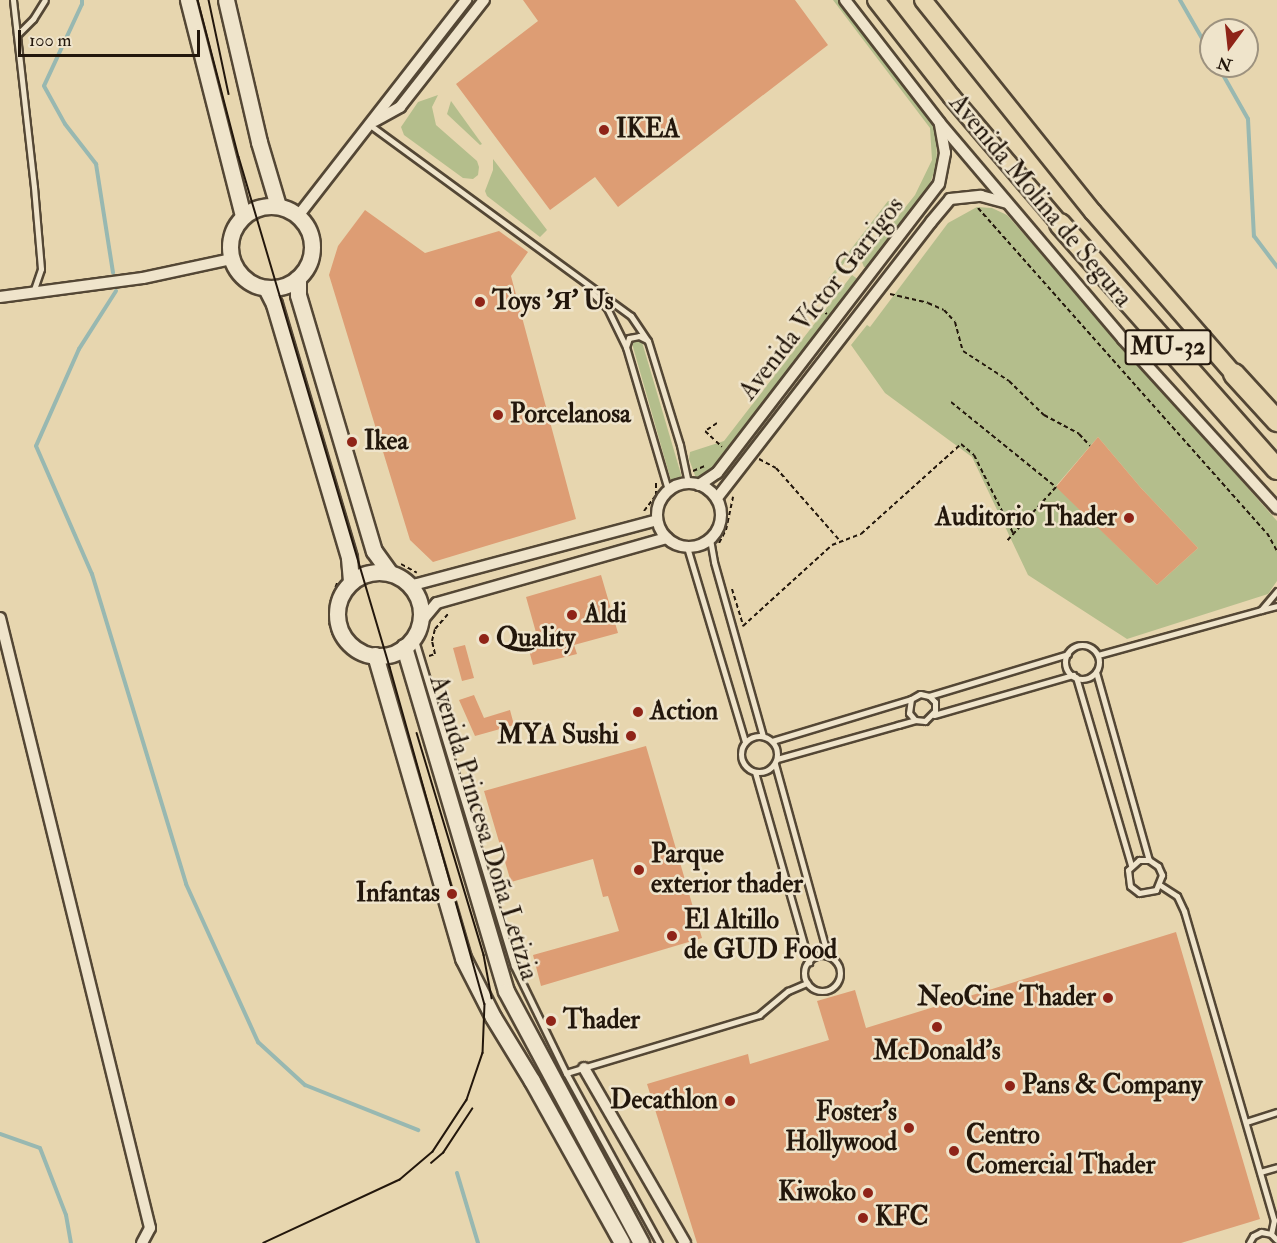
<!DOCTYPE html>
<meta charset="utf-8">
<style>
body{margin:0}
#map{position:relative;width:1277px;height:1243px;overflow:hidden;background:#e7d6af;font-family:"IM FELL Double Pica",serif}
div>[style]{position:absolute}
[style*='--x']{left:calc(var(--x)*1px);top:calc(var(--y)*1px);width:calc(var(--w)*1px);rotate:calc(var(--a)*1deg)}
.green>*{inset:0;background:#b4be8c}
.stream>*{height:4px;margin:-2px;padding:0 2px;transform-origin:2px;border-radius:2px;background:#98b8b1}
.building>*{inset:0;background:#dd9d74}
.path>*{height:2px;margin-top:-1px;transform-origin:0;background:repeating-linear-gradient(90deg,#23170c 0 4.5px,transparent 0 7.5px)}
.roads{filter:drop-shadow(2px 0 #544735) drop-shadow(-2px 0 #544735) drop-shadow(0 2px #544735) drop-shadow(0 -2px #544735)}
.lane>*{height:5px;margin:-2.5px;padding:0 2.5px;transform-origin:2.5px;border-radius:2.5px;background:#efe4cb}
.lane>.ring{margin:-2.5px;padding:0;box-sizing:content-box;background:none;border:5px solid #efe4cb;border-radius:50%}
.street>*{height:10px;margin:-5px;padding:0 5px;transform-origin:5px;border-radius:5px;background:#efe4cb}
.street>.ring{margin:-5px;padding:0;box-sizing:content-box;background:none;border:10px solid #efe4cb;border-radius:50%}
.secondary>*{height:15px;margin:-7.5px;padding:0 7.5px;transform-origin:7.5px;border-radius:7.5px;background:#efe4cb}
.secondary>.ring{margin:-7.5px;padding:0;box-sizing:content-box;background:none;border:15px solid #efe4cb;border-radius:50%}
.primary>*{height:16px;margin:-8px;padding:0 8px;transform-origin:8px;border-radius:8px;background:#e7d6af}
.highway>*{height:20px;margin:-10px;padding:0 10px;transform-origin:10px;border-radius:10px;background:#e7d6af}
.tram>*{height:1.5px;margin:-0.75px;padding:0 0.75px;transform-origin:0.75px;border-radius:0.75px;background:#23170c}
.dots>*{width:16px;height:16px;translate:-50% -50%;box-sizing:border-box;border:3px solid #efe4cb;border-radius:50%}
span{translate:-50% -50%;white-space:nowrap;text-align:center;line-height:1.15;-webkit-text-stroke:5px #efe4cb;paint-order:stroke}
.shield-label span{padding:2px 4px;background:#efe4cb;border:2px solid;border-radius:4px;-webkit-text-stroke-width:0}
.shield-label{font-size:24px;color:#23170c;font-weight:700}
.poi-label{font-size:26px;color:#23170c;font-weight:700}
.left{translate:0 -50%;text-align:left}
.right{translate:-100% -50%;text-align:right}
.street-label{font-size:26px;color:#23170c}
.north{position:absolute;left:1199px;top:18px;width:60px;height:60px;box-sizing:border-box;background:#efe4cb;border:2px solid #9d927f;border-radius:50%;rotate:195deg;font-size:16px;font-weight:700;line-height:24px;text-align:center;color:#23170c}
.north::after{content:'';display:block;margin:auto;width:21px;height:27px;background:#8f2418;clip-path:polygon(50% 0,100% 100%,50% 72%,0 100%)}
.scale{position:absolute;left:18px;top:30px;width:182px;height:27px;box-sizing:border-box;border:3px solid #23170c;border-top:0;padding-left:8px;font-size:18px;line-height:21px;white-space:nowrap;color:#23170c;-webkit-text-stroke:4px #efe4cb;paint-order:stroke}
</style>
<div id="map">
<div class="green">
<i style="clip-path:polygon(833px 0,839px 0,926px 112px,936px 130px,937px 164px,928px 189px,869px 267px,864px 267px,862px 262px,915px 195px,932px 160px,930px 128px)"></i>
<i style="clip-path:polygon(438px 95px,432px 107px,436px 125px,477px 161px,479px 167px,478px 175px,473px 179px,463px 178px,404px 135px,401px 127px,418px 102px)"></i>
<i style="clip-path:polygon(451px 101px,482px 144px,480px 145px,447px 114px)"></i>
<i style="clip-path:polygon(493px 159px,547px 230px,540px 237px,487px 196px,485px 191px,493px 170px)"></i>
<i style="clip-path:polygon(888px 201px,891px 201px,891px 204px,830px 281px,828px 279px)"></i>
<i style="clip-path:polygon(evenodd,977px 207px,992px 208px,1007px 215px,1277px 521px,1277px 581px,1268px 594px,1127px 639px,1028px 575px,972px 457px,885px 393px,851px 345px,867px 325px,870px 327px,948px 223px,977px 207px,1098px 437px,1141px 488px,1198px 548px,1157px 585px,1056px 486px,1098px 437px)"></i>
<i style="clip-path:polygon(852px 275px,859px 280px,710px 474px,697px 481px,689px 459px,690px 452px,724px 441px)"></i>
<i style="clip-path:polygon(636px 340px,642px 342px,683px 481px,672px 484px,633px 347px,632px 343px)"></i>
</div>
<div class="stream">
<i style="--x:82;--y:0;--w:4;--a:90"></i>
<i style="--x:82;--y:4;--w:90;--a:114.9"></i>
<i style="--x:44;--y:86;--w:43;--a:61.1"></i>
<i style="--x:65;--y:124;--w:51;--a:52.2"></i>
<i style="--x:96;--y:164;--w:110;--a:81.1"></i>
<i style="--x:1180;--y:0;--w:62;--a:60.1"></i>
<i style="--x:1218;--y:66;--w:61;--a:60.5"></i>
<i style="--x:1248;--y:119;--w:117;--a:87.1"></i>
<i style="--x:1254;--y:236;--w:39;--a:53"></i>
<i style="--x:116;--y:291;--w:69;--a:122.5"></i>
<i style="--x:79;--y:349;--w:106;--a:113.9"></i>
<i style="--x:36;--y:446;--w:140;--a:66.4"></i>
<i style="--x:92;--y:574;--w:324;--a:73.1"></i>
<i style="--x:186;--y:884;--w:174;--a:65.5"></i>
<i style="--x:258;--y:1042;--w:64;--a:42.5"></i>
<i style="--x:305;--y:1085;--w:122;--a:21.7"></i>
<i style="--x:0;--y:1134;--w:42;--a:19.3"></i>
<i style="--x:40;--y:1148;--w:72;--a:68.8"></i>
<i style="--x:66;--y:1215;--w:28;--a:80"></i>
<i style="--x:457;--y:1173;--w:73;--a:73.3"></i>
</div>
<div class="building">
<i style="clip-path:polygon(523px 0,795px 0,828px 45px,618px 207px,595px 177px,550px 210px,456px 84px,538px 21px)"></i>
<i style="clip-path:polygon(365px 210px,425px 253px,499px 231px,528px 252px,511px 276px,576px 519px,433px 562px,410px 540px,329px 275px,338px 246px)"></i>
<i style="clip-path:polygon(1098px 437px,1141px 488px,1198px 548px,1157px 585px,1056px 487px)"></i>
<i style="clip-path:polygon(601px 575px,618px 633px,574px 645px,577px 654px,533px 665px,526px 639px,537px 636px,526px 597px)"></i>
<i style="clip-path:polygon(465px 645px,474px 678px,462px 681px,453px 648px)"></i>
<i style="clip-path:polygon(474px 695px,484px 718px,510px 710px,514px 725px,475px 736px,459px 700px)"></i>
<i style="clip-path:polygon(646px 746px,702px 938px,541px 986px,533px 955px,619px 931px,608px 896px,603px 897px,593px 859px,511px 882px,484px 791px)"></i>
<i style="clip-path:polygon(1176px 932px,1260px 1219px,1181px 1243px,697px 1243px,647px 1084px,748px 1054px,750px 1064px,829px 1040px,817px 1001px,855px 990px,866px 1028px)"></i>
</div>
<div class="path">
<i style="--x:978;--y:208;--w:435;--a:48.4"></i>
<i style="--x:1267;--y:533;--w:21;--a:61"></i>
<i style="--x:890;--y:294;--w:39;--a:13"></i>
<i style="--x:928;--y:303;--w:17;--a:24"></i>
<i style="--x:944;--y:310;--w:16;--a:47"></i>
<i style="--x:955;--y:322;--w:30;--a:75"></i>
<i style="--x:963;--y:351;--w:55;--a:33.1"></i>
<i style="--x:1009;--y:381;--w:49;--a:44.2"></i>
<i style="--x:1044;--y:415;--w:40;--a:28"></i>
<i style="--x:1079;--y:434;--w:16;--a:47"></i>
<i style="--x:820;--y:308;--w:9;--a:41"></i>
<i style="--x:951;--y:402;--w:135;--a:39"></i>
<i style="--x:1056;--y:487;--w:74;--a:132.3"></i>
<i style="--x:717;--y:423;--w:14;--a:146"></i>
<i style="--x:705;--y:431;--w:23;--a:43"></i>
<i style="--x:759;--y:459;--w:19;--a:28"></i>
<i style="--x:776;--y:468;--w:98;--a:48.7"></i>
<i style="--x:693;--y:471;--w:13;--a:-23"></i>
<i style="--x:644;--y:511;--w:20;--a:-53"></i>
<i style="--x:656;--y:495;--w:14;--a:-90"></i>
<i style="--x:719;--y:543;--w:15;--a:-62"></i>
<i style="--x:726;--y:530;--w:34;--a:-78"></i>
<i style="--x:401;--y:564;--w:18;--a:29"></i>
<i style="--x:337;--y:583;--w:20;--a:110"></i>
<i style="--x:330;--y:602;--w:21;--a:93"></i>
<i style="--x:329;--y:623;--w:14;--a:73"></i>
<i style="--x:333;--y:636;--w:27;--a:45"></i>
<i style="--x:352;--y:655;--w:11;--a:22"></i>
<i style="--x:732;--y:589;--w:39;--a:73"></i>
<i style="--x:743;--y:626;--w:120;--a:-42.3"></i>
<i style="--x:832;--y:545;--w:31;--a:-21"></i>
<i style="--x:861;--y:534;--w:135;--a:-42"></i>
<i style="--x:961;--y:444;--w:17;--a:40"></i>
<i style="--x:974;--y:455;--w:87;--a:63.4"></i>
<i style="--x:429;--y:656;--w:6;--a:-18"></i>
<i style="--x:435;--y:654;--w:13;--a:-103"></i>
<i style="--x:432;--y:641;--w:12;--a:-76"></i>
<i style="--x:435;--y:629;--w:21;--a:-49"></i>
</div>
<div class="roads">
<div class="lane">
<i style="--x:13;--y:0;--w:188;--a:83.6"></i>
<i style="--x:34;--y:187;--w:82;--a:85.1"></i>
<i style="--x:41;--y:269;--w:24;--a:109"></i>
<i style="--x:17;--y:35;--w:23;--a:-45"></i>
<i style="--x:33;--y:19;--w:22;--a:-58"></i>
<i style="--x:370;--y:125;--w:323;--a:36.2"></i>
<i style="--x:631;--y:316;--w:30;--a:56"></i>
<i style="--x:648;--y:341;--w:109;--a:72.9"></i>
<i style="--x:680;--y:445;--w:39;--a:78"></i>
<i style="--x:588;--y:289;--w:27;--a:45"></i>
<i style="--x:607;--y:308;--w:43;--a:64"></i>
<i style="--x:626;--y:347;--w:149;--a:73.6"></i>
<i style="--x:626;--y:347;--w:9;--a:-72"></i>
<i style="--x:629;--y:338;--w:10;--a:-11"></i>
<i style="--x:639;--y:336;--w:9;--a:27"></i>
<i style="--x:710;--y:539;--w:23;--a:80"></i>
<i style="--x:714;--y:562;--w:181;--a:74.3"></i>
<i style="--x:687;--y:547;--w:203;--a:73.4"></i>
<i style="--x:1277;--y:591;--w:25;--a:130"></i>
<i style="--x:1261;--y:610;--w:16;--a:-14"></i>
<i style="--x:414;--y:637;--w:344;--a:73.1"></i>
<i style="--x:514;--y:966;--w:119;--a:64.1"></i>
<i style="--x:566;--y:1073;--w:194;--a:61.3"></i>
<i class="ring" style="left:1065px;top:645px;width:29px;height:29px"></i>
<i style="--x:1098;--y:655;--w:169;--a:-15.4"></i>
<i style="--x:1096;--y:672;--w:195;--a:74.3"></i>
<i style="--x:1149;--y:860;--w:11;--a:34"></i>
<i style="--x:1158;--y:866;--w:10;--a:66"></i>
<i style="--x:1162;--y:875;--w:16;--a:112"></i>
<i style="--x:1156;--y:890;--w:17;--a:170"></i>
<i style="--x:1139;--y:893;--w:11;--a:-142"></i>
<i style="--x:1130;--y:886;--w:16;--a:-97"></i>
<i style="--x:1128;--y:870;--w:15;--a:-42"></i>
<i style="--x:1139;--y:860;--w:10;--a:0"></i>
<i style="--x:1076;--y:677;--w:196;--a:73.7"></i>
<i style="--x:929;--y:696;--w:145;--a:-16.8"></i>
<i style="--x:934;--y:715;--w:145;--a:-16.1"></i>
<i class="ring" style="left:741px;top:736px;width:31px;height:31px"></i>
<i style="--x:772;--y:741;--w:145;--a:-16.8"></i>
<i style="--x:777;--y:759;--w:126;--a:-15.7"></i>
<i style="--x:898;--y:725;--w:18;--a:-16"></i>
<i style="--x:915;--y:720;--w:10;--a:6"></i>
<i style="--x:925;--y:721;--w:14;--a:-45"></i>
<i style="--x:935;--y:711;--w:9;--a:-90"></i>
<i style="--x:935;--y:702;--w:8;--a:-135"></i>
<i style="--x:929;--y:696;--w:9;--a:-167"></i>
<i style="--x:920;--y:694;--w:10;--a:151"></i>
<i style="--x:911;--y:699;--w:14;--a:98"></i>
<i style="--x:909;--y:713;--w:9;--a:49"></i>
<i style="--x:775;--y:764;--w:199;--a:74.6"></i>
<i style="--x:755;--y:772;--w:198;--a:74.1"></i>
<i style="--x:1160;--y:885;--w:20;--a:33"></i>
<i style="--x:1177;--y:896;--w:17;--a:65"></i>
<i style="--x:1184;--y:911;--w:322;--a:73.8"></i>
<i style="--x:1274;--y:1220;--w:14;--a:102"></i>
<i class="ring" style="left:804px;top:955px;width:31px;height:31px"></i>
<i style="--x:566;--y:1073;--w:202;--a:-16.7"></i>
<i style="--x:759;--y:1015;--w:38;--a:-40"></i>
<i style="--x:788;--y:991;--w:21;--a:-23"></i>
<i style="--x:1246;--y:1122;--w:33;--a:-18"></i>
<i style="--x:1260;--y:1172;--w:18;--a:-16"></i>
<i style="--x:1249;--y:1243;--w:8;--a:-60"></i>
<i style="--x:1253;--y:1236;--w:9;--a:-27"></i>
<i style="--x:1261;--y:1232;--w:10;--a:11"></i>
<i style="--x:1271;--y:1234;--w:8;--a:45"></i>
</div>
<div class="street">
<i style="--x:845;--y:0;--w:155;--a:52.3"></i>
<i style="--x:940;--y:123;--w:283;--a:49.7"></i>
<i style="--x:1123;--y:339;--w:229;--a:47.7"></i>
<i style="--x:375;--y:121;--w:29;--a:-29"></i>
<i style="--x:400;--y:107;--w:136;--a:-51.9"></i>
<i style="--x:298;--y:216;--w:274;--a:-52.1"></i>
<i style="--x:0;--y:297;--w:144;--a:-7.6"></i>
<i style="--x:143;--y:278;--w:91;--a:-12.1"></i>
<i class="ring" style="left:657px;top:483px;width:54px;height:54px"></i>
<i style="--x:699;--y:485;--w:22;--a:-34"></i>
<i style="--x:717;--y:473;--w:364;--a:-52.5"></i>
<i style="--x:939;--y:184;--w:32;--a:-79"></i>
<i style="--x:945;--y:153;--w:29;--a:-100"></i>
<i style="--x:717;--y:498;--w:349;--a:-52.2"></i>
<i style="--x:931;--y:222;--w:30;--a:-50"></i>
<i style="--x:950;--y:199;--w:31;--a:-6"></i>
<i style="--x:981;--y:196;--w:27;--a:15"></i>
<i style="--x:413;--y:589;--w:6;--a:-51"></i>
<i style="--x:417;--y:584;--w:248;--a:-14.9"></i>
<i style="--x:0;--y:618;--w:628;--a:76.18"></i>
<i style="--x:150;--y:1228;--w:17;--a:118"></i>
<i style="--x:420;--y:623;--w:26;--a:-50"></i>
<i style="--x:437;--y:603;--w:239;--a:-15.8"></i>
<i style="--x:584;--y:1068;--w:202;--a:60"></i>
</div>
<div class="secondary">
<i style="--x:188;--y:0;--w:223;--a:75.7"></i>
<i style="--x:226;--y:0;--w:146;--a:76.9"></i>
<i style="--x:259;--y:142;--w:67;--a:73.5"></i>
<i class="ring" style="left:230px;top:206px;width:67px;height:67px"></i>
<i style="--x:298;--y:278;--w:17;--a:90"></i>
<i style="--x:298;--y:295;--w:267;--a:73.5"></i>
<i style="--x:374;--y:551;--w:27;--a:54"></i>
<i style="--x:266;--y:288;--w:18;--a:63"></i>
<i style="--x:274;--y:304;--w:265;--a:73.5"></i>
<i style="--x:349;--y:558;--w:24;--a:85"></i>
<i class="ring" style="left:337px;top:572px;width:69px;height:69px"></i>
<i style="--x:404;--y:647;--w:359;--a:73.5"></i>
<i style="--x:506;--y:991;--w:286;--a:61.8"></i>
<i style="--x:375;--y:655;--w:316;--a:73.8"></i>
<i style="--x:463;--y:958;--w:66;--a:63"></i>
<i style="--x:493;--y:1017;--w:75;--a:58.6"></i>
<i style="--x:532;--y:1081;--w:185;--a:60.9"></i>
</div>
<div class="primary">
<i style="--x:876;--y:0;--w:122;--a:52"></i>
<i style="--x:951;--y:96;--w:168;--a:49.6"></i>
<i style="--x:923;--y:0;--w:272;--a:51.3"></i>
<i style="--x:1093;--y:212;--w:215;--a:49"></i>
</div>
<div class="highway">
<i style="--x:1060;--y:224;--w:327;--a:48.5"></i>
<i style="--x:1234;--y:374;--w:64;--a:47.5"></i>
</div>
</div>
<div class="tram">
<i style="--x:198;--y:0;--w:162;--a:75.4"></i>
<i style="--x:239;--y:157;--w:532;--a:73.51"></i>
<i style="--x:390;--y:667;--w:350;--a:74.3"></i>
<i style="--x:485;--y:1004;--w:49;--a:92.3"></i>
<i style="--x:483;--y:1053;--w:50;--a:108.8"></i>
<i style="--x:467;--y:1100;--w:62;--a:123.2"></i>
<i style="--x:433;--y:1152;--w:43;--a:139.7"></i>
<i style="--x:400;--y:1180;--w:150;--a:155.1"></i>
<i style="--x:209;--y:0;--w:96;--a:78"></i>
<i style="--x:417;--y:733;--w:232;--a:73.2"></i>
<i style="--x:484;--y:955;--w:44;--a:79.5"></i>
<i style="--x:431;--y:1163;--w:16;--a:-40"></i>
<i style="--x:443;--y:1153;--w:53;--a:-56.6"></i>
</div>
<div class="dots">
<i style="left:604px;top:130px;background:#8f2418"></i>
<i style="left:480px;top:302px;background:#8f2418"></i>
<i style="left:498px;top:415px;background:#8f2418"></i>
<i style="left:352px;top:442px;background:#8f2418"></i>
<i style="left:1129px;top:518px;background:#8f2418"></i>
<i style="left:572px;top:615px;background:#8f2418"></i>
<i style="left:484px;top:639px;background:#8f2418"></i>
<i style="left:638px;top:712px;background:#8f2418"></i>
<i style="left:631px;top:736px;background:#8f2418"></i>
<i style="left:639px;top:870px;background:#8f2418"></i>
<i style="left:452px;top:894px;background:#8f2418"></i>
<i style="left:672px;top:936px;background:#8f2418"></i>
<i style="left:1108px;top:998px;background:#8f2418"></i>
<i style="left:551px;top:1021px;background:#8f2418"></i>
<i style="left:937px;top:1027px;background:#8f2418"></i>
<i style="left:1010px;top:1086px;background:#8f2418"></i>
<i style="left:730px;top:1101px;background:#8f2418"></i>
<i style="left:909px;top:1128px;background:#8f2418"></i>
<i style="left:954px;top:1151px;background:#8f2418"></i>
<i style="left:868px;top:1193px;background:#8f2418"></i>
<i style="left:863px;top:1218px;background:#8f2418"></i>
</div>
<div class="shield-label">
<span style="left:1168px;top:347px">MU-32</span>
</div>
<div class="poi-label">
<span class="left" style="left:616px;top:130px">IKEA</span>
<span class="left" style="left:492px;top:302px">Toys 'Я' Us</span>
<span class="left" style="left:510px;top:415px">Porcelanosa</span>
<span class="left" style="left:364px;top:442px">Ikea</span>
<span class="right" style="left:1117px;top:518px">Auditorio Thader</span>
<span class="left" style="left:584px;top:615px">Aldi</span>
<span class="left" style="left:496px;top:639px">Quality</span>
<span class="left" style="left:650px;top:712px">Action</span>
<span class="right" style="left:619px;top:736px">MYA Sushi</span>
<span class="left" style="left:651px;top:870px">Parque<br>exterior thader</span>
<span class="right" style="left:440px;top:894px">Infantas</span>
<span class="left" style="left:684px;top:936px">El Altillo<br>de GUD Food</span>
<span class="right" style="left:1096px;top:998px">NeoCine Thader</span>
<span class="left" style="left:563px;top:1021px">Thader</span>
<span style="left:937px;top:1052px">McDonald's</span>
<span class="left" style="left:1022px;top:1086px">Pans &amp; Company</span>
<span class="right" style="left:718px;top:1101px">Decathlon</span>
<span class="right" style="left:897px;top:1128px">Foster's<br>Hollywood</span>
<span class="left" style="left:966px;top:1151px">Centro<br>Comercial Thader</span>
<span class="right" style="left:856px;top:1193px">Kiwoko</span>
<span class="left" style="left:875px;top:1218px">KFC</span>
</div>
<div class="street-label">
<span style="left:1040px;top:201px;rotate:50deg">Avenida Molina de Segura</span>
<span style="left:822px;top:299px;rotate:-52deg">Avenida Víctor Garrigos</span>
<span style="left:483px;top:828px;rotate:73deg">Avenida Princesa Doña Letizia</span>
</div>
<div class="north">N</div>
<div class="scale">100 m</div>
</div>
